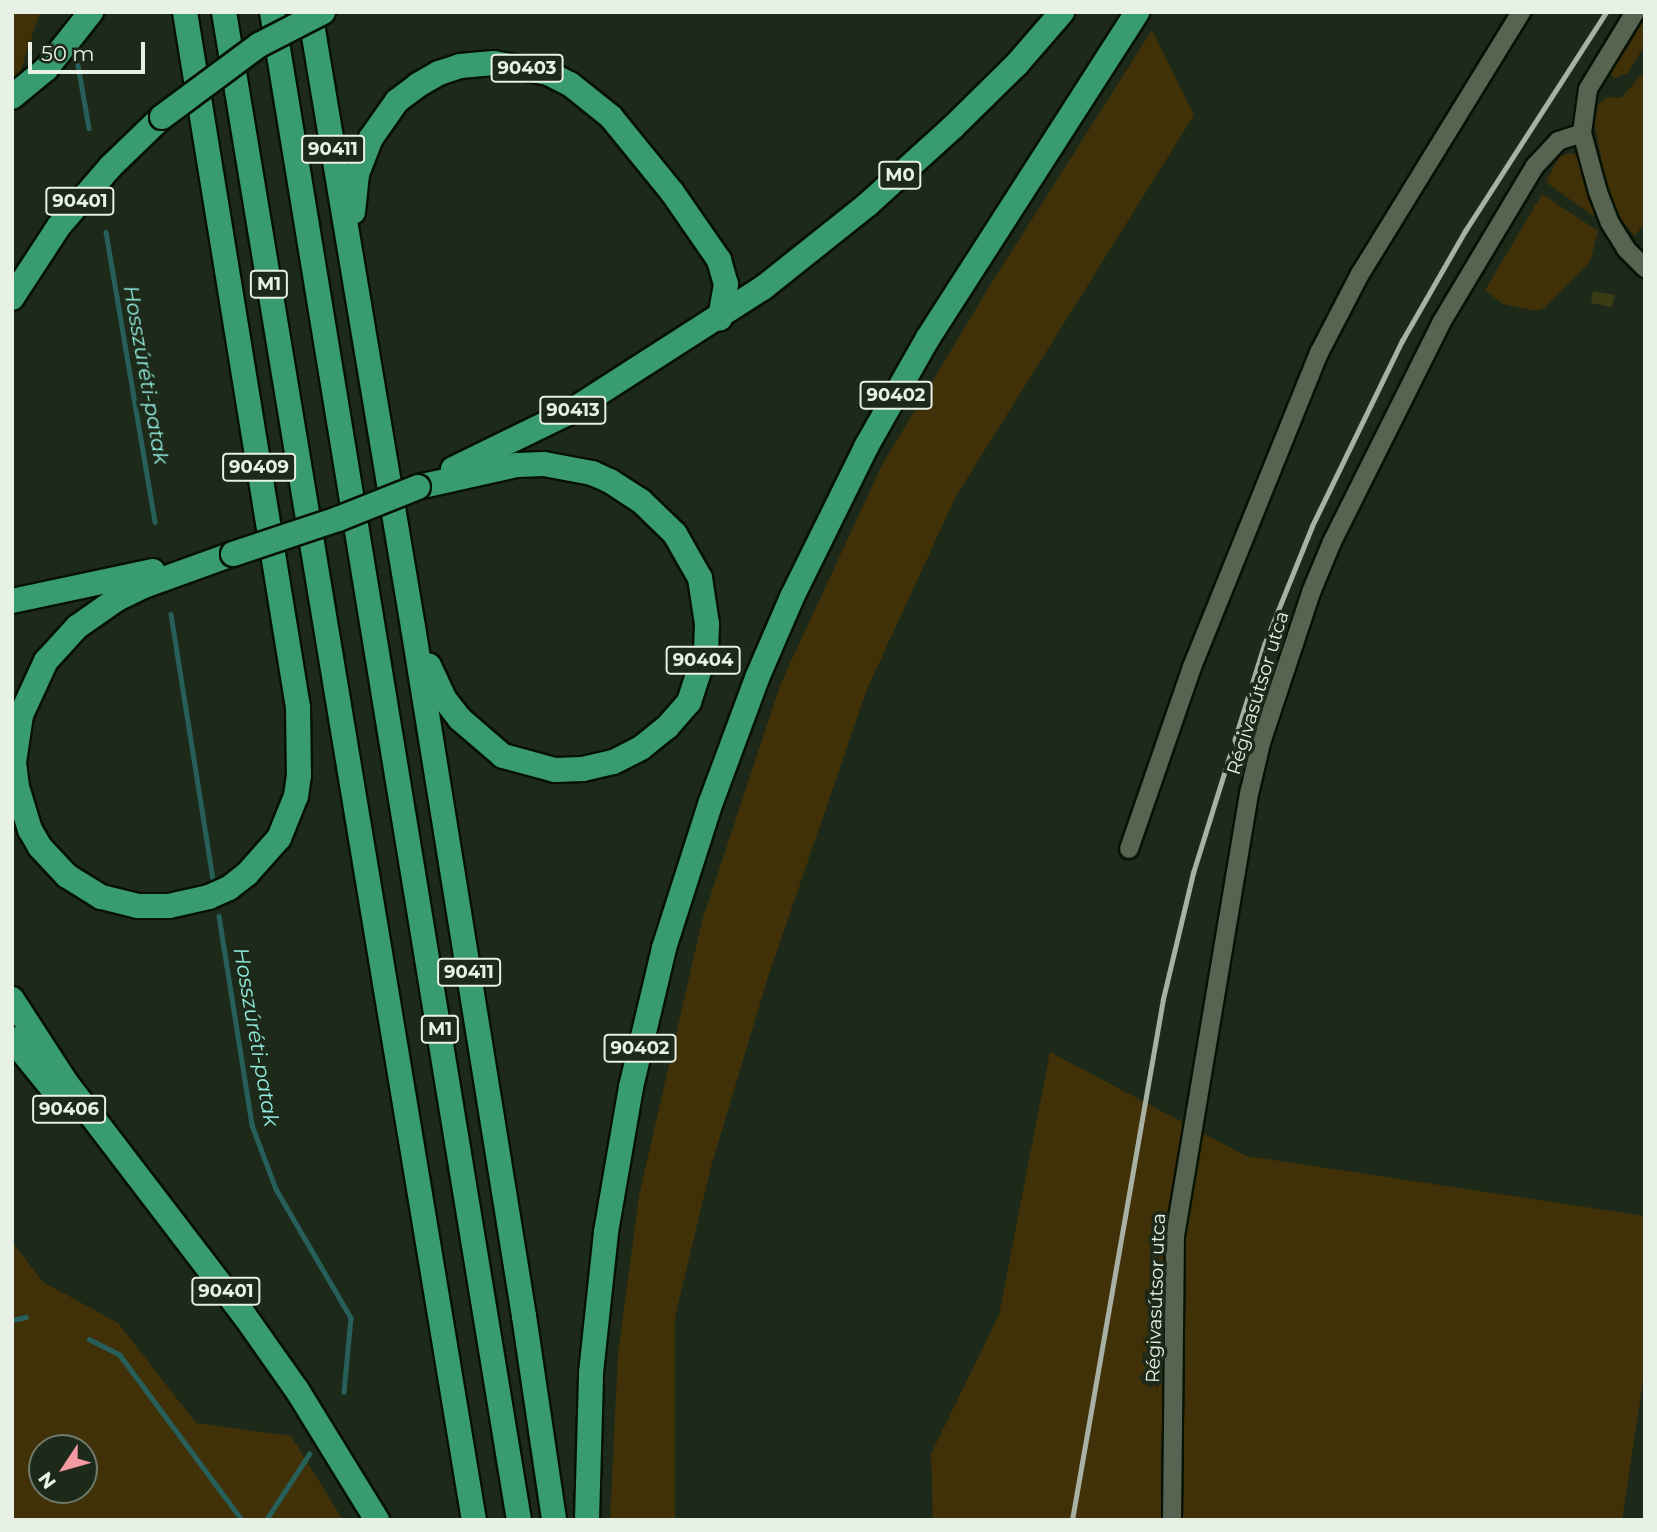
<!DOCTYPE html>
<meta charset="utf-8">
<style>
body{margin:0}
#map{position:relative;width:1657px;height:1532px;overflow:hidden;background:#1e2a19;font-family:Montserrat,sans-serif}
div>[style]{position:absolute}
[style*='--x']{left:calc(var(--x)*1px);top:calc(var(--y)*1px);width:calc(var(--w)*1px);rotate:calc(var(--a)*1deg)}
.green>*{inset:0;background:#403108}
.stream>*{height:4.5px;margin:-2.25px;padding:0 2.25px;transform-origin:2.25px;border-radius:2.25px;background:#27605a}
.building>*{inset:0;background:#3a3d14}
.roads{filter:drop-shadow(2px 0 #071204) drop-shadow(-2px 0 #071204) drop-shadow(0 2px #071204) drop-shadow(0 -2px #071204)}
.minor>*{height:18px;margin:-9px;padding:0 9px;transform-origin:9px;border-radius:9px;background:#566451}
.highway>*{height:24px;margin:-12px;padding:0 12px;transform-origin:12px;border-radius:12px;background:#399b71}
.rail>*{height:4.5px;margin:-2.25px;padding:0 2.25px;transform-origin:2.25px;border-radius:2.25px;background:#a7b1a4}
.bridges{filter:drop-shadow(2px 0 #071204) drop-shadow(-2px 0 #071204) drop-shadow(0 2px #071204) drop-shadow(0 -2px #071204)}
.highway-bridge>*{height:24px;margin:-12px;padding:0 12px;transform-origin:12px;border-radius:12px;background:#399b71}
span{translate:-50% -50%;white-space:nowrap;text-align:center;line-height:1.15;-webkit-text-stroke:7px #1e2a19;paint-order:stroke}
.shield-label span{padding:2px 5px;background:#1e2a19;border:2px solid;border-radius:5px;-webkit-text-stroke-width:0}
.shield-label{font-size:18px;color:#e8f1e6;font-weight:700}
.street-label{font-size:19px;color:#e8f1e6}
.water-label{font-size:21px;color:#90ece1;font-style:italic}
.frame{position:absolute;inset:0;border:14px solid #e8f1e6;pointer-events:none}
.north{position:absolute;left:28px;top:1434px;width:70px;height:70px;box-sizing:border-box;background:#1e2a19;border:2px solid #6f7a6b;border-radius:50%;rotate:234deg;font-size:19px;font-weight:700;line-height:28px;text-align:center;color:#e8f1e6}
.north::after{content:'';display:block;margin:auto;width:24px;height:32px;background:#f49aa2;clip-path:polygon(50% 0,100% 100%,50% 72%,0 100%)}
.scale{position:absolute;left:28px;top:42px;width:117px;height:32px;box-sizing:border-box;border:4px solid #e8f1e6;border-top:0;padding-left:9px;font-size:21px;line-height:24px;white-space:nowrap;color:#e8f1e6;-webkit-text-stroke:5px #1e2a19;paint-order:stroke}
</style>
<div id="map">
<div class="green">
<i style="clip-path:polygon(12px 12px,40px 12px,19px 75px,12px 77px)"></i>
<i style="clip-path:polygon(1645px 14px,1645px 44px,1628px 73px,1614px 78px,1607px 71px)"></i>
<i style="clip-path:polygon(1152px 30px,1194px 115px,956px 496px,867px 689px,768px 977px,711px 1167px,675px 1317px,675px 1520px,610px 1520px,618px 1354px,639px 1196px,702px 921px,781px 683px,882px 465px,989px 287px)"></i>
<i style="clip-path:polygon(1645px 71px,1645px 222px,1635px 236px,1623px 222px,1607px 189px,1595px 124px,1598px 105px,1603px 100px,1608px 97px,1621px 98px)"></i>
<i style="clip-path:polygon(1570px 153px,1577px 155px,1581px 161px,1599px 212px,1593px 216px,1546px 182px,1559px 157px)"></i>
<i style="clip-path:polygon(1542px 194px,1598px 231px,1590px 261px,1545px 308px,1535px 311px,1503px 304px,1485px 290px)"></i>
<i style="clip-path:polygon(1050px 1052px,1246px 1156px,1645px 1216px,1645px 1368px,1622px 1520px,933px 1520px,931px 1454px,999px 1315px)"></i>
<i style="clip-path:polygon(evenodd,12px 1242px,43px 1282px,118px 1323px,196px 1423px,291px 1436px,343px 1520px,12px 1520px,12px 1242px,42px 1448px,84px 1448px,84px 1490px,42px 1490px,42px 1448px)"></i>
</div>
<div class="stream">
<i style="--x:71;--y:15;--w:3;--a:-90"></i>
<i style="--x:78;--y:65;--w:64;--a:80.1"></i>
<i style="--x:106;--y:232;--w:294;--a:80.4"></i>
<i style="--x:171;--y:614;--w:274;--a:81"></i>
<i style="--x:219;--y:916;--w:212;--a:81"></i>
<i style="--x:252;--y:1125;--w:68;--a:69.4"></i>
<i style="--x:276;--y:1189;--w:149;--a:59.8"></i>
<i style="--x:351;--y:1318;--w:74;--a:95.4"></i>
<i style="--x:12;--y:1320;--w:14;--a:-12"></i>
<i style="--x:89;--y:1339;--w:35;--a:27"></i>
<i style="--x:120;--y:1355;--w:205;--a:53.5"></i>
<i style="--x:266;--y:1520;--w:79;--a:-56.9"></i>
</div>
<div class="building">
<i style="clip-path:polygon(1593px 291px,1615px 295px,1612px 307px,1591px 303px)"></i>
</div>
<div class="roads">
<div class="minor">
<i style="--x:1635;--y:12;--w:90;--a:121.4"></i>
<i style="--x:1588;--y:89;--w:44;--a:97.8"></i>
<i style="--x:1582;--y:133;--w:61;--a:74.8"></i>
<i style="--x:1598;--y:192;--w:33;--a:69"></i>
<i style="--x:1610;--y:223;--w:31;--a:58"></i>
<i style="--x:1626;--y:249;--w:27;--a:45"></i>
<i style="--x:1129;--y:849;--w:193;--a:-70.9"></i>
<i style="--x:1192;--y:667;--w:339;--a:-68"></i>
<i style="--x:1319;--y:353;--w:89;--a:-62.6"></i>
<i style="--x:1360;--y:274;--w:308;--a:-58.4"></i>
<i style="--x:1172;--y:1520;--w:284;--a:-89.4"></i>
<i style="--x:1175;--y:1236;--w:452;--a:-80.5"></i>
<i style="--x:1250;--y:790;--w:48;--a:-76.8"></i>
<i style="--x:1261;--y:743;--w:161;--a:-71.6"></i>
<i style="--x:1312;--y:590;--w:52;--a:-67.4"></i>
<i style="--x:1332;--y:542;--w:245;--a:-63.5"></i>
<i style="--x:1441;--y:323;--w:183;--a:-59.1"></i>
<i style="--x:1535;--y:166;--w:34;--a:-47"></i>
<i style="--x:1558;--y:141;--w:25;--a:-18"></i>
</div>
<div class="highway">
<i style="--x:185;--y:12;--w:704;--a:80.77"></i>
<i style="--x:298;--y:707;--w:68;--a:89.2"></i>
<i style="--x:299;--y:775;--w:21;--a:98"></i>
<i style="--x:296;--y:796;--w:45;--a:112"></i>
<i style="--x:279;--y:838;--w:48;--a:131.6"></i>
<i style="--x:247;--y:874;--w:23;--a:142"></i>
<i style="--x:229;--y:888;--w:22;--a:156"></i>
<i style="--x:209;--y:897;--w:41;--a:167.3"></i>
<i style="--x:169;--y:906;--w:31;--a:180"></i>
<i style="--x:138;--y:906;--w:38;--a:-166"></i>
<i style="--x:101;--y:897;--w:40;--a:-148"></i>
<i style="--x:67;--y:876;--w:40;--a:-133"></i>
<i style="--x:40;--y:847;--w:20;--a:-120"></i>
<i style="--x:30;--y:830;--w:45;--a:-106.8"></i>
<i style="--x:17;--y:787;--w:25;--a:-97"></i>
<i style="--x:14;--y:762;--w:48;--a:-81.5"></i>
<i style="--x:21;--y:715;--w:60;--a:-65.2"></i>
<i style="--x:46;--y:661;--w:46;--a:-47.6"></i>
<i style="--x:77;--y:627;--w:49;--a:-35"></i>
<i style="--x:117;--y:599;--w:30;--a:-26"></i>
<i style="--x:144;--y:586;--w:95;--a:-19.8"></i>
<i style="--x:224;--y:12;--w:1529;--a:80.59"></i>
<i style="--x:272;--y:12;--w:1528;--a:80.7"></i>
<i style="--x:310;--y:12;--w:624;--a:80.49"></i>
<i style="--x:413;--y:627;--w:698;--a:80.85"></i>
<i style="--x:524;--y:1316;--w:206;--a:81.6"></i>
<i style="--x:12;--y:97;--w:44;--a:-39.5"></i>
<i style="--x:46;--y:69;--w:73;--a:-51.7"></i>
<i style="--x:353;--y:212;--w:38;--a:-84"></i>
<i style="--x:357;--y:174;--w:39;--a:-69"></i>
<i style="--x:371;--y:138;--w:45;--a:-54.9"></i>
<i style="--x:397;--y:101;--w:26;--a:-37"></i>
<i style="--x:418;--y:85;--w:24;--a:-30"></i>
<i style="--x:439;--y:73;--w:22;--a:-18"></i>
<i style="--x:460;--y:66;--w:34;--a:-5"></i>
<i style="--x:494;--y:63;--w:55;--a:10.5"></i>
<i style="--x:548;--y:73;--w:25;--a:27"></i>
<i style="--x:570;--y:84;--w:53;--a:38.8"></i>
<i style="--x:611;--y:117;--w:97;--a:50.9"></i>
<i style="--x:672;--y:192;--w:83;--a:55.3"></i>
<i style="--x:719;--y:260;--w:25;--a:74"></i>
<i style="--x:726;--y:284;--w:35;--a:100"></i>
<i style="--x:12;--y:298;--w:86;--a:-56.9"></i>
<i style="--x:59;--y:226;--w:79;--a:-49.1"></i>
<i style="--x:111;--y:166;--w:71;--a:-43.9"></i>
<i style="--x:453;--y:469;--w:128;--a:-26"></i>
<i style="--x:568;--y:413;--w:232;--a:-32.7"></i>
<i style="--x:763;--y:288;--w:133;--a:-38.6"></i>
<i style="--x:867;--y:205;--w:116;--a:-42.2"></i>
<i style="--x:953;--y:127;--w:90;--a:-44.5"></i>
<i style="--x:1017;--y:64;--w:69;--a:-49.1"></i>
<i style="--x:418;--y:487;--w:101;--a:-12.5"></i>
<i style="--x:517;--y:465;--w:27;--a:-2"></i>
<i style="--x:544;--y:464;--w:49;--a:10.6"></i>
<i style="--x:592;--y:473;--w:20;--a:24"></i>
<i style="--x:610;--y:481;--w:37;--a:33"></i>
<i style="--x:641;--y:501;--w:47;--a:44.1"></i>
<i style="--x:675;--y:534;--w:51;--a:60.4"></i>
<i style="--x:700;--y:578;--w:47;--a:81.3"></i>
<i style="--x:707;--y:624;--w:26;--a:92"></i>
<i style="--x:706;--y:650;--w:55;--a:108.1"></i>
<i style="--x:689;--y:702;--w:33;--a:131"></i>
<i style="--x:667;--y:727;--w:33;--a:141"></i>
<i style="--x:641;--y:748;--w:31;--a:153"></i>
<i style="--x:613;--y:762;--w:31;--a:167"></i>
<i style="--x:583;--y:769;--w:28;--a:178"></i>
<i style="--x:555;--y:770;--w:54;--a:-164.9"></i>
<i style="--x:503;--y:756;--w:57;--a:-139.3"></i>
<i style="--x:460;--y:719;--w:24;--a:-128"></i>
<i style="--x:445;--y:700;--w:38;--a:-115"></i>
<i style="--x:12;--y:601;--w:144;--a:-12"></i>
<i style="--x:12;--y:999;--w:98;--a:57.1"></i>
<i style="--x:65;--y:1081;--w:295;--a:52.6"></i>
<i style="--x:244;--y:1315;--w:92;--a:54.8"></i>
<i style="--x:297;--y:1390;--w:153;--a:58.4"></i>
<i style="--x:12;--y:1039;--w:70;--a:50.8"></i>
<i style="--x:587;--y:1520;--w:147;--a:-88.4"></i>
<i style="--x:591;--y:1373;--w:142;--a:-83.9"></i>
<i style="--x:606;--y:1232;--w:147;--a:-80.2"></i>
<i style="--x:631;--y:1087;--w:143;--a:-76.6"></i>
<i style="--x:664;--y:948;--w:153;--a:-72.2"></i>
<i style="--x:711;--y:802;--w:132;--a:-69.6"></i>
<i style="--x:757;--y:678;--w:88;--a:-66.6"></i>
<i style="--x:792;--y:597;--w:167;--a:-63.7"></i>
<i style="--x:866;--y:447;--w:125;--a:-60.4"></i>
<i style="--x:928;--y:338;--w:387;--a:-57.3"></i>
</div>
</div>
<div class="rail">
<i style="--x:1072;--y:1520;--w:529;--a:-80.09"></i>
<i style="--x:1163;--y:999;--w:130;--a:-76.6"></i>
<i style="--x:1193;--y:873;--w:239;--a:-72.7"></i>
<i style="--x:1264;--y:645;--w:128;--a:-68"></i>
<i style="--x:1312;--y:526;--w:206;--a:-64.1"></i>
<i style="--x:1402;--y:341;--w:127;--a:-60.2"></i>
<i style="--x:1465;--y:231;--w:260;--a:-57.2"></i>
</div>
<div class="bridges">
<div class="highway-bridge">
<i style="--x:162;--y:117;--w:121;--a:-36.6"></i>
<i style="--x:259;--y:45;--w:72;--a:-27.3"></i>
<i style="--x:233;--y:554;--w:111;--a:-18.4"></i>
<i style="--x:338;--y:519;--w:86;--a:-21.8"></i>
</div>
</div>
<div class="shield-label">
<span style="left:527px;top:68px">90403</span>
<span style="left:333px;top:149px">90411</span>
<span style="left:900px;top:175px">M0</span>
<span style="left:80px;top:201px">90401</span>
<span style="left:269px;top:284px">M1</span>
<span style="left:896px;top:395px">90402</span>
<span style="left:573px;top:410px">90413</span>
<span style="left:259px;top:467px">90409</span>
<span style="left:703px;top:660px">90404</span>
<span style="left:469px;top:972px">90411</span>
<span style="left:440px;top:1029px">M1</span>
<span style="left:640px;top:1048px">90402</span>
<span style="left:69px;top:1109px">90406</span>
<span style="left:226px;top:1291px">90401</span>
</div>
<div class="street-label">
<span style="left:1258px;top:693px;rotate:-73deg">Régivasútsor utca</span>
<span style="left:1156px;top:1298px;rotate:-88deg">Régivasútsor utca</span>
</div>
<div class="water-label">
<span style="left:146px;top:375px;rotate:80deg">Hosszúréti-patak</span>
<span style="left:256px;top:1037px;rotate:80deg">Hosszúréti-patak</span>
</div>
<div class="frame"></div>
<div class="north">N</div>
<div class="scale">50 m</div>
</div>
